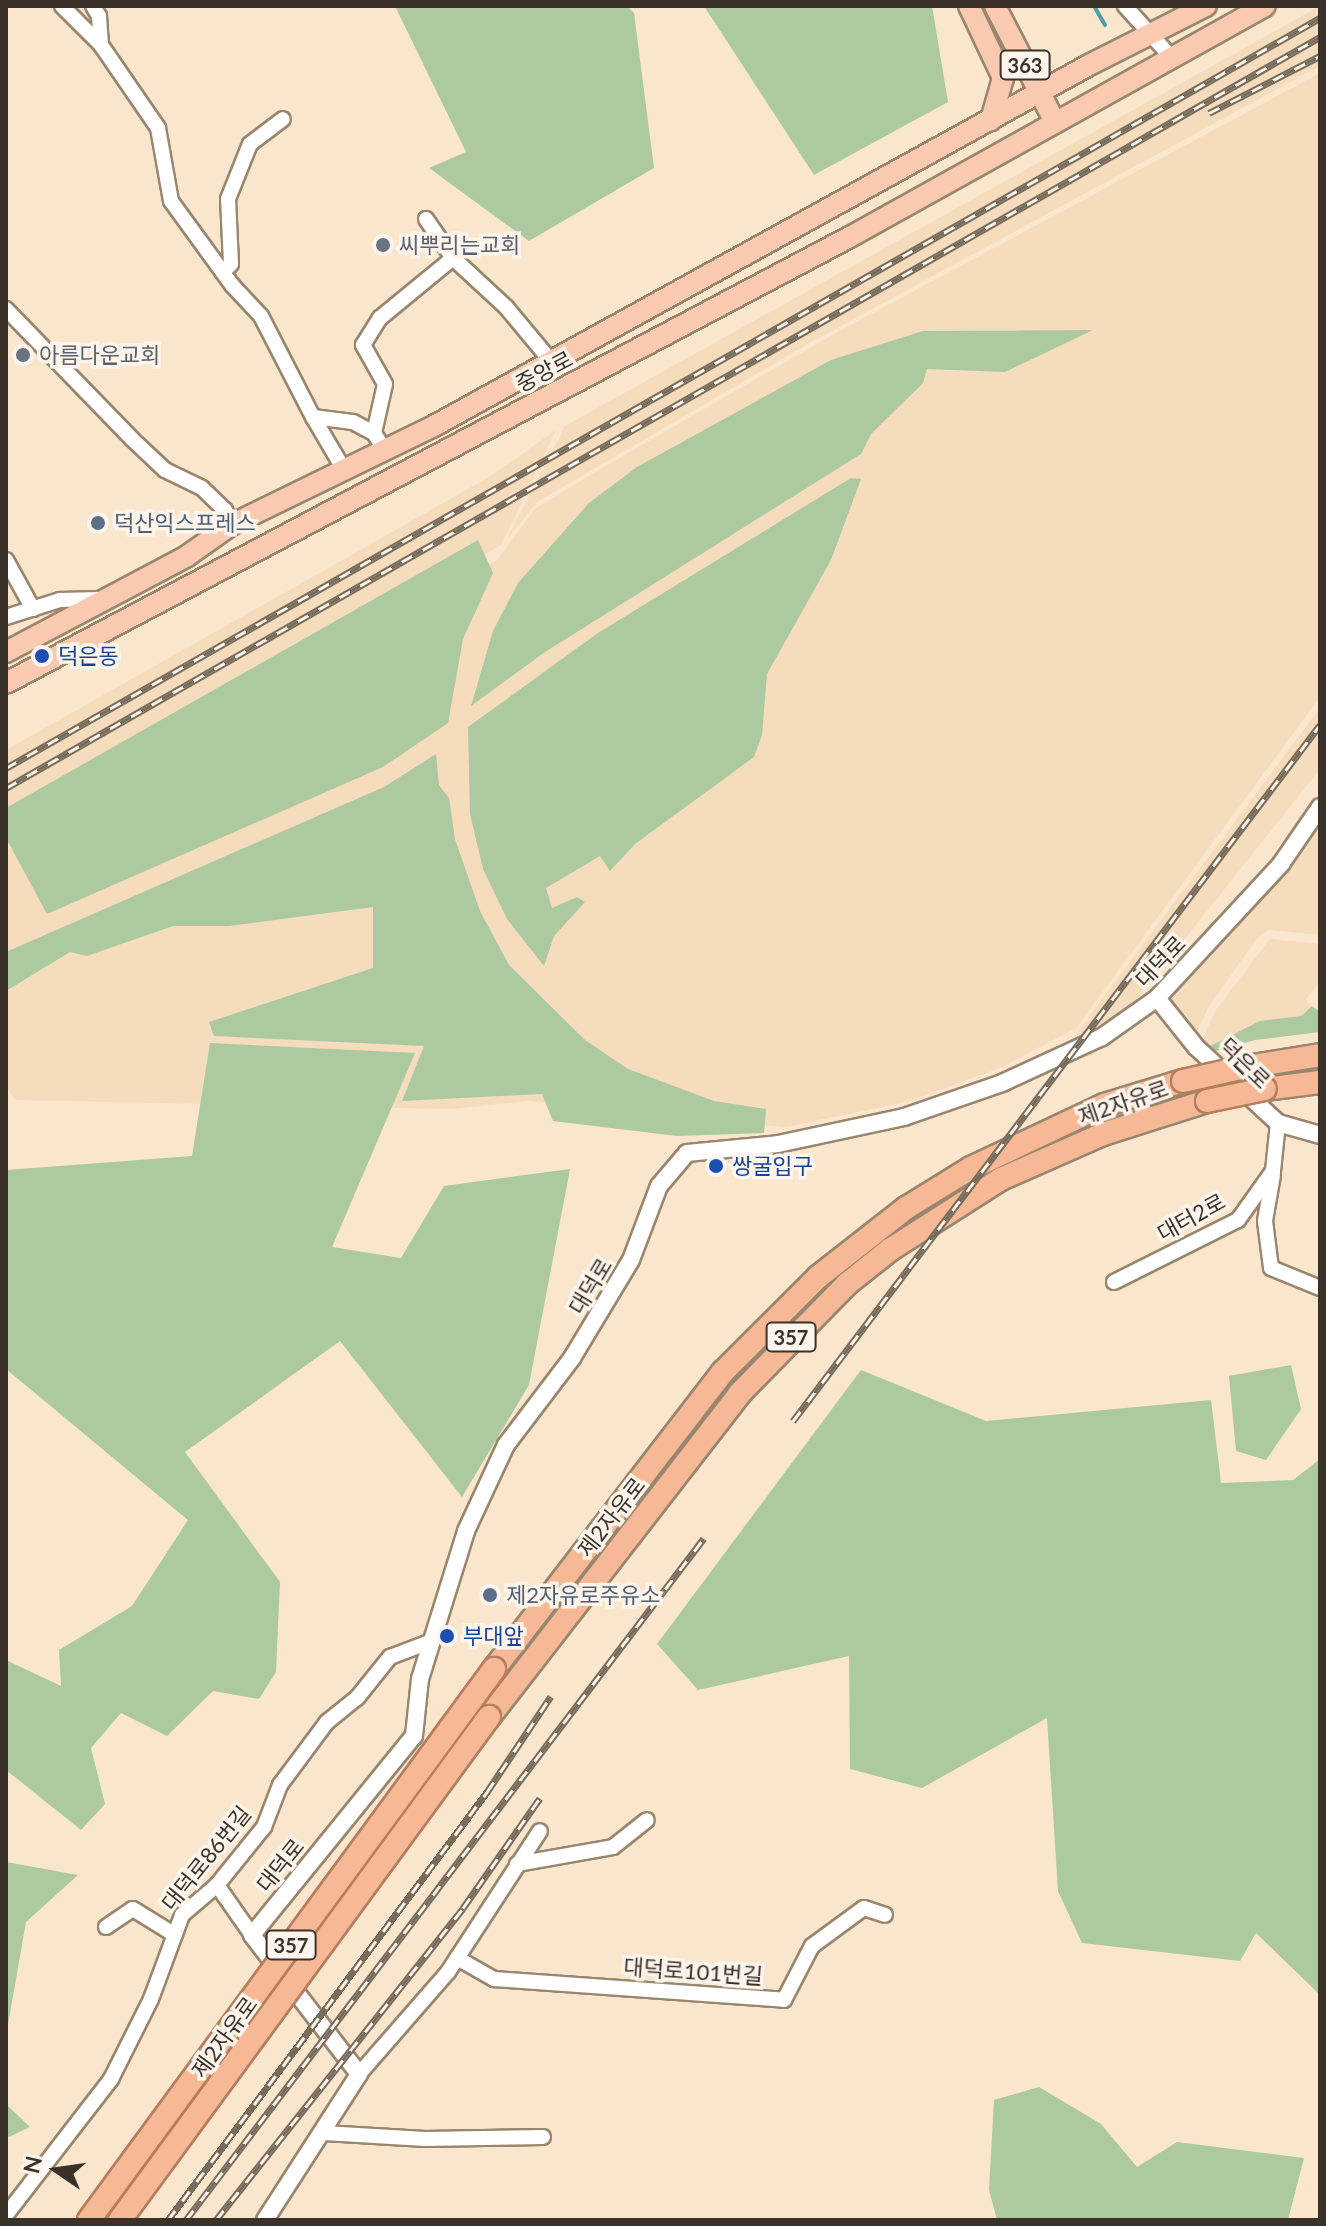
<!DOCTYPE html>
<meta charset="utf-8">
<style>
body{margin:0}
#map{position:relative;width:1326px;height:2226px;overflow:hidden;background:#f9e6cc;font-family:Lato,"Noto Sans KR",sans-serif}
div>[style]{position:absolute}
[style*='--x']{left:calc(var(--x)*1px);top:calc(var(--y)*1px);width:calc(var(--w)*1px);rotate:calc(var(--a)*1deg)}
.built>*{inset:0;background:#f4dcbc}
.green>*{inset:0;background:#adc9a0}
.stream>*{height:4px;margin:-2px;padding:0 2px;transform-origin:2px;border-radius:2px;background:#529dac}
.roads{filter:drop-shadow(2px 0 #98866e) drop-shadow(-2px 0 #98866e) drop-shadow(0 2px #98866e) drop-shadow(0 -2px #98866e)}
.minor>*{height:14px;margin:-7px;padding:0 7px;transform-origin:7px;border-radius:7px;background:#fff}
.tertiary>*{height:16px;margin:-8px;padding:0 8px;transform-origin:8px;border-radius:8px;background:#fff}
.primary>*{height:20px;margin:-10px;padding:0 10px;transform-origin:10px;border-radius:10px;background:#f9cab0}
.trunk>*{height:22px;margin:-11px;padding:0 11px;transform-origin:11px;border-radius:11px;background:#f7b896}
.rail>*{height:7px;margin-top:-3.5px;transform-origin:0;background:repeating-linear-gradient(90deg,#fdf5eb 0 12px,#776b5c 0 24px);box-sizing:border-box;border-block:2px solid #776b5c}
.bridges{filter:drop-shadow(2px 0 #b47e5f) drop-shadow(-2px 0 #b47e5f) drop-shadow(0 2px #b47e5f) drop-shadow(0 -2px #b47e5f)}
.trunk-bridge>*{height:22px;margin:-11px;padding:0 11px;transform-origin:11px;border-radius:11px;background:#f7b896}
.dots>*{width:22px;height:22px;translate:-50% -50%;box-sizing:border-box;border:4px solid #fdf5eb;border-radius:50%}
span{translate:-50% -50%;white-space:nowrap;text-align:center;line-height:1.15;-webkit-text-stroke:7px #fdf5eb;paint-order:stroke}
.shield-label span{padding:2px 6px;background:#fdf5eb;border:2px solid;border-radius:6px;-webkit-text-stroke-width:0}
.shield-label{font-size:20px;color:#3a3228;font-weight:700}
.worship-label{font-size:22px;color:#5b616d}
.left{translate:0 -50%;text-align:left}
.street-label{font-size:22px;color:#3a3228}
.service-label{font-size:22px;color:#4e5e75}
.transit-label{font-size:22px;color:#164399}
.frame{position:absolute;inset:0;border:8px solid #3a3228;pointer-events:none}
.north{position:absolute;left:16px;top:2130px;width:80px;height:80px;-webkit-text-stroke:6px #fdf5eb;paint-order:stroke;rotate:283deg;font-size:22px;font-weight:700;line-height:32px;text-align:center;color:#3a3228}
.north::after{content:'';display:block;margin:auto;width:28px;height:36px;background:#3a3228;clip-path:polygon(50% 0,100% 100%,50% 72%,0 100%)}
</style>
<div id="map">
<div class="built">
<i style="clip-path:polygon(1320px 6px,1320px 66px,811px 342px,537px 502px,507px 539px,565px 426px)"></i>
<i style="clip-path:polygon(1320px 73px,1320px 697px,1076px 1028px,1000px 1068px,910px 1101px,785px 1127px,528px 1101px,452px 1109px,15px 1100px,6px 1086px,6px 851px,497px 560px,536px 508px,599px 470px,836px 333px)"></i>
<i style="clip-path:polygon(556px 430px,501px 545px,6px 833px,6px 750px,491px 476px)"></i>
<i style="clip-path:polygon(1320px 708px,1320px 769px,1091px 1057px,1071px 1041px)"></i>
<i style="clip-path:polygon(1320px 821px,1320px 935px,1269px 930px,1258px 937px,1209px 1006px,1195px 1036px,1166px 995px,1287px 870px)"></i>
<i style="clip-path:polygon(1270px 939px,1320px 944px,1320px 982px,1305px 1000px,1312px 1006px,1301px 1016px,1260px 1021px,1206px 1048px,1201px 1042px,1216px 1010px)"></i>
</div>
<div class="green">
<i style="clip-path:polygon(395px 6px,627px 6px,634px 13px,654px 168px,529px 241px,429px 168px,466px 152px)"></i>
<i style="clip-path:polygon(704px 6px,932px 6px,948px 102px,814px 175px)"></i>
<i style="clip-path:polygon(1093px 330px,1005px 372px,927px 369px,923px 383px,871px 434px,861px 454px,545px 652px,471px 706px,493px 631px,518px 583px,589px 503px,637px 467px,831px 360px,923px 331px)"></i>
<i style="clip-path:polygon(851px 478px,861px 479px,831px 560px,767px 674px,762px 735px,754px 757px,635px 844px,610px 871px,600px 856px,546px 888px,552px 908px,577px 897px,585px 902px,554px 936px,544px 966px,507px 919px,483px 869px,470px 814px,468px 727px,598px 633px)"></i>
<i style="clip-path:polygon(478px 540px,493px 573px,463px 639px,448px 723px,383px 767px,47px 914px,6px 838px,6px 808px)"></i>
<i style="clip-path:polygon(436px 754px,439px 785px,449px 798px,455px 839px,480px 911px,509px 965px,585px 1040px,628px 1069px,714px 1101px,766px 1109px,764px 1133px,677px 1136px,553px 1121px,542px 1094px,402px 1101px,424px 1046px,214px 1036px,209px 1022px,373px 968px,373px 907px,229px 926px,173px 926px,87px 956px,70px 952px,6px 991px,6px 952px,384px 787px)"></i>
<i style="clip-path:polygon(1312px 1006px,1320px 1012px,1320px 1032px,1255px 1040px,1209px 1053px,1206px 1048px,1260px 1021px,1301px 1016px)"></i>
<i style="clip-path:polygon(210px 1043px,415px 1053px,332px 1247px,401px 1258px,444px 1186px,570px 1169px,529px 1385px,462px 1497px,340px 1341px,185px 1452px,280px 1582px,276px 1672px,259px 1699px,213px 1691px,167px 1736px,121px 1713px,91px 1748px,105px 1804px,81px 1830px,6px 1770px,6px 1660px,61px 1686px,59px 1650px,132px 1606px,188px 1520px,6px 1369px,6px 1170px,192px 1156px)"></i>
<i style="clip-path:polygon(1291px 1365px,1301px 1409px,1266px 1460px,1236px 1451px,1229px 1376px)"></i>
<i style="clip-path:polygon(861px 1370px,986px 1421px,1211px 1400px,1221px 1483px,1293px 1480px,1320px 1459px,1320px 1995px,1256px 1933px,1240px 1961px,1082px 1943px,1058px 1891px,1047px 1718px,922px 1788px,850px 1769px,849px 1656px,698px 1690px,657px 1644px)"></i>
<i style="clip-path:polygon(6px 1862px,78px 1875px,26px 1922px,6px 2036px)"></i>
<i style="clip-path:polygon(1039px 2087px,1101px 2124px,1137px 2167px,1177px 2142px,1304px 2158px,1288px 2220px,997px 2220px,989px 2190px,994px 2100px)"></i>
<i style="clip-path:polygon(6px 2104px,30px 2127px,9px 2137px,6px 2135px)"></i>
</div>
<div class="stream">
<i style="--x:1094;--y:6;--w:22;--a:60"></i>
</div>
<div class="roads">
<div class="minor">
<i style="--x:62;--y:6;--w:55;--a:45"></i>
<i style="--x:101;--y:45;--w:101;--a:55.5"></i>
<i style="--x:158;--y:128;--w:74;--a:79.9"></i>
<i style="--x:171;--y:201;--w:104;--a:54"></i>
<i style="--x:232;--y:285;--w:42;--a:46.9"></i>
<i style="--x:261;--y:316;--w:114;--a:62.8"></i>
<i style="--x:313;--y:417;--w:40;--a:7.1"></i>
<i style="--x:353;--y:422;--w:24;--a:28"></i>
<i style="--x:374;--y:433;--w:19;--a:58"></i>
<i style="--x:93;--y:6;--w:12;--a:59"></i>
<i style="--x:99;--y:16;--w:29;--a:86"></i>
<i style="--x:1125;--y:6;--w:70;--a:47.9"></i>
<i style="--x:426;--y:219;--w:47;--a:55.3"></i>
<i style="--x:453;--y:258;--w:72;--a:42.8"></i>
<i style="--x:506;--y:307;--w:69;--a:50.3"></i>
<i style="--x:223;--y:272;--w:11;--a:-45"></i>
<i style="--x:231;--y:264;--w:65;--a:-92.6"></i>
<i style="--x:228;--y:199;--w:59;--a:-68.2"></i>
<i style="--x:250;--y:144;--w:41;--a:-37.1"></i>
<i style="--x:6;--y:309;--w:181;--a:45.9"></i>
<i style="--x:132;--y:439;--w:45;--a:43.2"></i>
<i style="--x:165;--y:470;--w:41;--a:25.9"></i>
<i style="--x:202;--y:488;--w:32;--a:44"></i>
<i style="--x:225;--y:510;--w:16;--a:68"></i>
<i style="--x:313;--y:417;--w:59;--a:59.5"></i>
<i style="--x:374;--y:433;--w:50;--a:-77.3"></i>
<i style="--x:385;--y:384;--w:45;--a:-119.4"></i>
<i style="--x:363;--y:345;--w:32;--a:-58"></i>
<i style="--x:380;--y:318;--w:94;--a:-39.4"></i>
<i style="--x:6;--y:560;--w:56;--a:61.1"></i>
<i style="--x:6;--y:617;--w:57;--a:-17.5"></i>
<i style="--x:60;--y:600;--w:40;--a:-1.4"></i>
<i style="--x:1273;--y:1175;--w:47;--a:99.9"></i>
<i style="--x:1265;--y:1221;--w:47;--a:82.7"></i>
<i style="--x:1271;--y:1268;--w:53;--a:22.2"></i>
<i style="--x:1114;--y:1282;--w:139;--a:-26.6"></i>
<i style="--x:1238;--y:1220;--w:60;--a:-54.5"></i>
<i style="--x:1273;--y:1171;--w:48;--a:-84.1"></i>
<i style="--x:517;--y:1864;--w:97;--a:-10"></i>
<i style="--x:613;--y:1847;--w:43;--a:-38.5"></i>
<i style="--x:217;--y:1885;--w:61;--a:55"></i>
<i style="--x:106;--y:1927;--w:32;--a:-34"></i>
<i style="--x:133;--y:1909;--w:49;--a:31.8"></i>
<i style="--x:457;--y:1958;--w:43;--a:29.6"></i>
<i style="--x:494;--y:1979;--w:291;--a:4.1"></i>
<i style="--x:784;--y:2000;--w:61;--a:-62.6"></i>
<i style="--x:812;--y:1946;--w:64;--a:-36.2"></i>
<i style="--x:864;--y:1908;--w:22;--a:18"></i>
<i style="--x:359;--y:2074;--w:135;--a:-48.9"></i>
<i style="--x:448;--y:1972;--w:168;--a:-56.9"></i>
<i style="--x:324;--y:2133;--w:101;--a:3.4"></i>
<i style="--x:425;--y:2139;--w:118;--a:-1"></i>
<i style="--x:6;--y:2215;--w:172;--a:-52.3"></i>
<i style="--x:111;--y:2079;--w:89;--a:-63.4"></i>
<i style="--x:151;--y:1999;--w:90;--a:-69.7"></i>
<i style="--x:182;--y:1915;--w:46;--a:-40.6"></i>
<i style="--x:217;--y:1885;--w:75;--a:-51"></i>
<i style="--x:264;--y:1827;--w:45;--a:-69.1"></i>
<i style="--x:280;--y:1785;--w:79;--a:-53.3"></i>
<i style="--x:327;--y:1722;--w:38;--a:-39"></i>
<i style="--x:357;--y:1698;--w:53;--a:-51.2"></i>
<i style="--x:390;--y:1657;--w:45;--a:-20.9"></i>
</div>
<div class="tertiary">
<i style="--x:1157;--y:998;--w:63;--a:51.5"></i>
<i style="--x:1196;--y:1047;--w:112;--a:42.8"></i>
<i style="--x:1278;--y:1123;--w:44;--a:15.9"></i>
<i style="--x:265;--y:2220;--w:174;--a:-57.2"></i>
<i style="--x:359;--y:2074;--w:175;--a:-127.6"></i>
<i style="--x:252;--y:1935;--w:257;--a:-50.9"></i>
<i style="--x:414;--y:1736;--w:57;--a:-84"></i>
<i style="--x:420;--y:1679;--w:155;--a:-72.7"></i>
<i style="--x:466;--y:1531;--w:95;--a:-65.1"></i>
<i style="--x:506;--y:1445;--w:109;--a:-52.8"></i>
<i style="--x:572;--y:1358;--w:114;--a:-59"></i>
<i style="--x:631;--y:1260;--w:79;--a:-69.3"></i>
<i style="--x:659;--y:1186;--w:43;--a:-49.7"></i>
<i style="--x:687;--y:1153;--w:91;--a:-5.6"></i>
<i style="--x:778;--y:1144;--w:129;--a:-12.1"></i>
<i style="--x:904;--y:1117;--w:104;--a:-19.1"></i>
<i style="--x:1002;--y:1083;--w:110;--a:-24.7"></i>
<i style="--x:1102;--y:1037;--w:67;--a:-35.3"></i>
<i style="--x:1157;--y:998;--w:183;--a:-47.2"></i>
<i style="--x:1281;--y:864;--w:69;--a:-55.6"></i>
</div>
<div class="primary">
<i style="--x:969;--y:6;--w:80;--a:64.7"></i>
<i style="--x:1003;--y:78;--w:44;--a:105.9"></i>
<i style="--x:995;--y:6;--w:131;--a:62.7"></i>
<i style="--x:6;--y:652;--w:205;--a:-27.9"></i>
<i style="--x:187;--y:556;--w:54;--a:-35.2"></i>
<i style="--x:231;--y:525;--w:226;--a:-26"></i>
<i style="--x:434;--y:426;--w:748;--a:-28.86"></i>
<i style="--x:1089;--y:65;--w:131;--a:-26.8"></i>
<i style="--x:6;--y:683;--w:952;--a:-27.86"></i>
<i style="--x:848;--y:238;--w:477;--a:-29.1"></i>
</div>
<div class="trunk">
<i style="--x:1240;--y:1068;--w:81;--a:-9.2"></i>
<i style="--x:1265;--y:1089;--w:55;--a:-7.3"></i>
<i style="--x:494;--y:1669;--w:375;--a:-52.4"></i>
<i style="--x:723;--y:1372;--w:134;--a:-45"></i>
<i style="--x:818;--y:1277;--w:112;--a:-38.1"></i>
<i style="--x:906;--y:1208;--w:76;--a:-31.6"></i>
<i style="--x:971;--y:1168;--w:147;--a:-25.3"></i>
<i style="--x:1104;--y:1105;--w:83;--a:-16.9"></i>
<i style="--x:489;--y:1717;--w:410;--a:-52.2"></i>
<i style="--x:740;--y:1393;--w:153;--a:-45.5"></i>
<i style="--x:847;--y:1284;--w:56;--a:-38.5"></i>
<i style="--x:891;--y:1249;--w:130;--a:-32.5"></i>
<i style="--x:1001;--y:1179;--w:111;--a:-23.8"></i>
<i style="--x:1103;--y:1134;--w:109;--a:-17.6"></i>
</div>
</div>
<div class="rail">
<i style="--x:1209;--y:113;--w:125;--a:-27.2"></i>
<i style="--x:6;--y:768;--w:1513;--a:-29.72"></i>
<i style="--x:6;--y:788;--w:1513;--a:-29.75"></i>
<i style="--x:793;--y:1421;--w:873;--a:-52.87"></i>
<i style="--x:168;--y:2220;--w:534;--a:-53.3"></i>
<i style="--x:487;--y:1792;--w:115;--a:-56.3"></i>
<i style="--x:186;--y:2220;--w:856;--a:-52.78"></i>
<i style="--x:216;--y:2220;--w:398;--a:-51.6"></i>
<i style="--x:463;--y:1908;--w:134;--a:-55"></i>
</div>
<div class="bridges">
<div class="trunk-bridge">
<i style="--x:1183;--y:1081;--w:58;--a:-12.8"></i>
<i style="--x:1207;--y:1101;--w:59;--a:-11.7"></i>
<i style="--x:89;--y:2220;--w:684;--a:-53.68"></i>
<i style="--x:120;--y:2220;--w:624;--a:-53.74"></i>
</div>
</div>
<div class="dots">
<i style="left:383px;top:245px;background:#6b7280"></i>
<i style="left:23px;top:355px;background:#6b7280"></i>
<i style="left:98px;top:523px;background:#5c6f8a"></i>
<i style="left:42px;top:656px;background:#1a4fb4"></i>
<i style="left:716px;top:1166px;background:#1a4fb4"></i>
<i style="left:490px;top:1595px;background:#5c6f8a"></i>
<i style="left:447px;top:1636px;background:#1a4fb4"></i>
</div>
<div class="shield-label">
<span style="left:1025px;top:65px">363</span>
<span style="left:791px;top:1337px">357</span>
<span style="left:291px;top:1945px">357</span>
</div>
<div class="worship-label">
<span class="left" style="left:399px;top:245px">씨뿌리는교회</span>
<span class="left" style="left:39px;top:355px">아름다운교회</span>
</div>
<div class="street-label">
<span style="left:544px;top:371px;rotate:-28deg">중앙로</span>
<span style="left:1160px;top:961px;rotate:-46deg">대덕로</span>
<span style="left:1245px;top:1063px;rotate:44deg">덕은로</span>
<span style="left:1123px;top:1102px;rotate:-19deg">제2자유로</span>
<span style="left:1191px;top:1217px;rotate:-29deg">대터2로</span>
<span style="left:590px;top:1286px;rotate:-59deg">대덕로</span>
<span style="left:611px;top:1517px;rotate:-52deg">제2자유로</span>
<span style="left:206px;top:1858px;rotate:-51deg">대덕로86번길</span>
<span style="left:280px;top:1865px;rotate:-51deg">대덕로</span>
<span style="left:693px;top:1971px;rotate:4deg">대덕로101번길</span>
<span style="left:224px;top:2037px;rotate:-54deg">제2자유로</span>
</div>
<div class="service-label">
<span class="left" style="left:114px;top:523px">덕산익스프레스</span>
<span class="left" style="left:506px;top:1595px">제2자유로주유소</span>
</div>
<div class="transit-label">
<span class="left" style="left:58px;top:656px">덕은동</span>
<span class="left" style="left:732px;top:1166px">쌍굴입구</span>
<span class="left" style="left:463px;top:1636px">부대앞</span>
</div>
<div class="frame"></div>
<div class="north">N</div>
</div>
